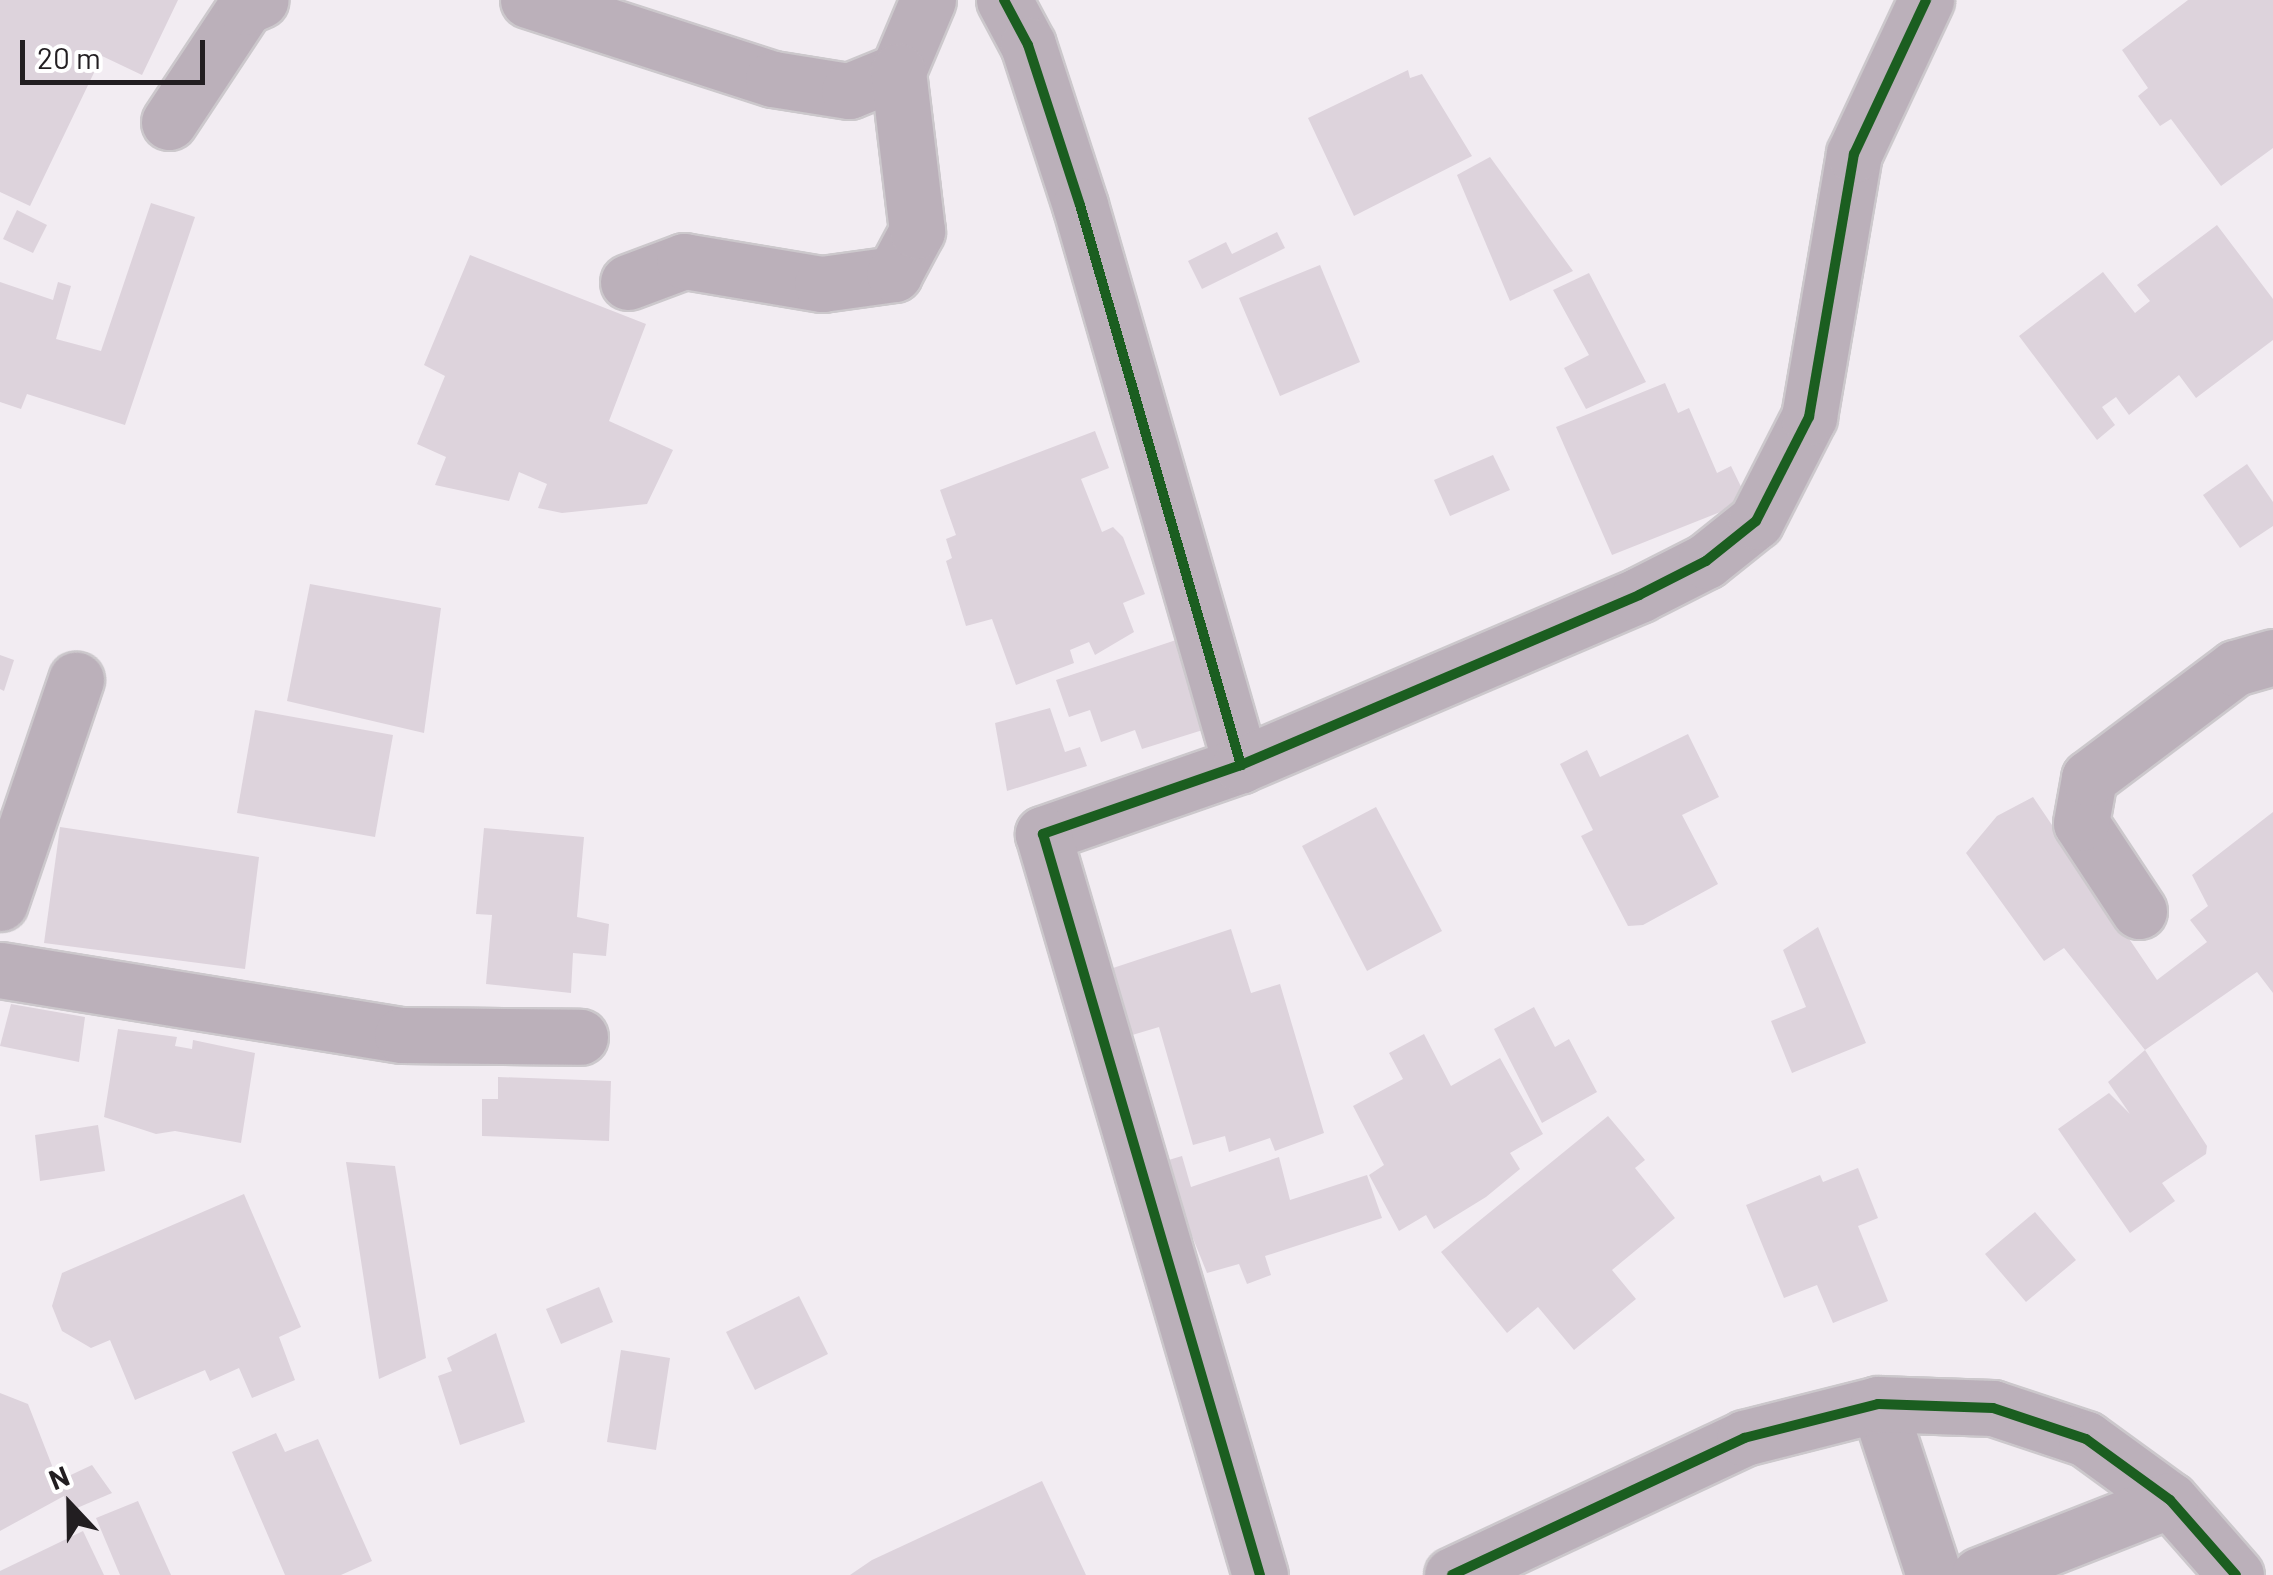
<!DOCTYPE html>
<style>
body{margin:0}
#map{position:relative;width:2273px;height:1575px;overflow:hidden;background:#f2ecf2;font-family:Barlow,sans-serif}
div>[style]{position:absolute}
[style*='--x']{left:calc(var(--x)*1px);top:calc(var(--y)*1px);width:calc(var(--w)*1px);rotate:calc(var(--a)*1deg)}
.building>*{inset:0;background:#ddd3dc}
.roads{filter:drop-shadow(2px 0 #ccc8cc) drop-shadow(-2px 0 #ccc8cc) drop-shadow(0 2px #ccc8cc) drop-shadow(0 -2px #ccc8cc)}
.minor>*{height:55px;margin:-27.5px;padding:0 27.5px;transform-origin:27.5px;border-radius:27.5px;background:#bbb0ba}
.cycleway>*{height:10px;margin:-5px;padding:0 5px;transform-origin:5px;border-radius:5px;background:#1b5e20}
span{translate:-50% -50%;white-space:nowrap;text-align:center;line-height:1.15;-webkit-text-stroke:9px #fff;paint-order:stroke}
.north{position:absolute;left:20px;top:1455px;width:100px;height:100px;-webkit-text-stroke:8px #fff;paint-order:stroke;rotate:338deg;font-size:28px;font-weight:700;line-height:40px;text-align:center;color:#221e21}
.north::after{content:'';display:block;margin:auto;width:35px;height:45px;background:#221e21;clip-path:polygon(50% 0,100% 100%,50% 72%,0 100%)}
.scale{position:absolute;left:20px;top:40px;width:185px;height:45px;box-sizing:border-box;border:5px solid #221e21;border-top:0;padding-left:12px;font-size:30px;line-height:35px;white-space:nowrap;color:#221e21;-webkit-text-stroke:8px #fff;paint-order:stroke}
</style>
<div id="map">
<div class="building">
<i style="clip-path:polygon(0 0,178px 0,142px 75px,102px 56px,30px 206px,0 192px)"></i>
<i style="clip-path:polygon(2188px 0,2273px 0,2273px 148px,2221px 186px,2171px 119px,2160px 126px,2138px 96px,2148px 88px,2122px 50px)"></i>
<i style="clip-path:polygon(1408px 70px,1410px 78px,1422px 74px,1472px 156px,1354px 216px,1308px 118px)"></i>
<i style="clip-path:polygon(1490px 157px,1573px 271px,1510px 301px,1457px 175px)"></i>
<i style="clip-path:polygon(151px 203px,195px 217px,125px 425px,27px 394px,21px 409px,0 402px,0 282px,53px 300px,58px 282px,71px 286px,56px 339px,101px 351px)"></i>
<i style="clip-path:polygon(17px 210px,47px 225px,33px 253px,3px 239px)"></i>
<i style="clip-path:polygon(2217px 225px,2273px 299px,2273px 340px,2196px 398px,2179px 375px,2129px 415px,2116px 397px,2102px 407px,2115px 425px,2097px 440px,2019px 336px,2103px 272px,2135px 313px,2150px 301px,2137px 285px)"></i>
<i style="clip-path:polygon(1277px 232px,1285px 248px,1202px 289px,1188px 261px,1226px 242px,1232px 254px)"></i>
<i style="clip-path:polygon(470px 255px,646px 324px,609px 421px,673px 450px,647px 504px,562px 513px,538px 508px,547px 484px,519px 472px,509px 501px,435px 485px,446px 457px,417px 444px,445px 376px,424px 365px)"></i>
<i style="clip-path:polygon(1320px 265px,1360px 362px,1280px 396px,1239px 298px)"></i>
<i style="clip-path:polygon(1589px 273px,1646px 382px,1586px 409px,1564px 368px,1589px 355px,1553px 290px)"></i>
<i style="clip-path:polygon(1665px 383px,1678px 413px,1689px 408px,1717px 473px,1731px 466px,1748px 501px,1612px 555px,1556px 427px)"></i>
<i style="clip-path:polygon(1095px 431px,1109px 468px,1081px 479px,1102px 532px,1113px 527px,1123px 537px,1145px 594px,1123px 603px,1134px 632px,1095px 655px,1089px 642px,1070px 650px,1074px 663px,1016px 685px,992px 619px,966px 626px,946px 561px,952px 558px,946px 539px,956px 535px,940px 490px)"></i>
<i style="clip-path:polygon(1493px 455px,1510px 490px,1450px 516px,1434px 480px)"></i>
<i style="clip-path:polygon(2247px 464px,2273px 502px,2273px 526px,2240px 548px,2203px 495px)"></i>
<i style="clip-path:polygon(310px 584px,441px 608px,424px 733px,287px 701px)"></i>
<i style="clip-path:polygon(1176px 640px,1206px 729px,1142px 749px,1135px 730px,1101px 742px,1090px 710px,1069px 717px,1056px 680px)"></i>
<i style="clip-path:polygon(0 655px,14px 660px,4px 691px,0 689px)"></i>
<i style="clip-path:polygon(1050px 708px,1065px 752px,1080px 747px,1087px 766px,1007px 791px,995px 723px)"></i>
<i style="clip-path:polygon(255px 710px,393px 735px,375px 837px,237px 813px)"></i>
<i style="clip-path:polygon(1688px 734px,1719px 797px,1682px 815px,1718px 884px,1643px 925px,1628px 926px,1581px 836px,1593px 830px,1560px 764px,1587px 750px,1600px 777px)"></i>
<i style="clip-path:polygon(2033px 797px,2157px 980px,2207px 942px,2190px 920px,2208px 906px,2192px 875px,2273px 812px,2273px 993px,2257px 972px,2145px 1050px,2064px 948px,2044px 961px,1966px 853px,1997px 816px)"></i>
<i style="clip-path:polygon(1376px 807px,1442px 931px,1367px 971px,1302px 846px)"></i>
<i style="clip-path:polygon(60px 827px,259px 857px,245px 969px,44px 943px)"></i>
<i style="clip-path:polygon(484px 828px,584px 837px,577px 917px,609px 924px,606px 956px,573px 953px,571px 993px,486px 984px,492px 915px,476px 914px)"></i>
<i style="clip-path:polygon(1818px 927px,1866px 1043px,1792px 1073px,1771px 1021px,1806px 1007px,1783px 950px)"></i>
<i style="clip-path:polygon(1231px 929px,1251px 993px,1280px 984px,1324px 1133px,1275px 1151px,1270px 1138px,1229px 1152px,1225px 1136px,1193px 1145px,1159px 1027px,1129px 1036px,1110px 969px)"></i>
<i style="clip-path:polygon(11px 1004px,85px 1017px,79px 1062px,0 1046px)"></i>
<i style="clip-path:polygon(1534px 1007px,1555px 1047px,1569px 1039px,1597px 1092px,1542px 1123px,1494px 1029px)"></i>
<i style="clip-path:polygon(118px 1029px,177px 1037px,175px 1046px,192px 1049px,193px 1040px,255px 1053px,241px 1143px,175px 1131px,156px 1134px,104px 1117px)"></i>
<i style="clip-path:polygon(1424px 1034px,1451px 1086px,1500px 1058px,1543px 1134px,1510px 1153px,1520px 1169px,1486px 1197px,1434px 1229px,1426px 1215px,1399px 1231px,1369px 1175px,1384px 1165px,1353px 1106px,1403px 1079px,1389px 1053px)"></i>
<i style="clip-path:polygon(2145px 1050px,2207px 1146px,2206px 1154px,2162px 1183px,2175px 1201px,2130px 1233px,2058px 1129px,2109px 1093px,2130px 1114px,2108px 1082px)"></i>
<i style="clip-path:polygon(498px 1077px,611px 1081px,609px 1141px,482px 1136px,482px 1099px,498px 1099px)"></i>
<i style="clip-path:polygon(1608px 1116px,1645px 1160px,1635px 1168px,1675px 1218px,1612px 1270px,1636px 1299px,1574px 1350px,1538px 1307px,1507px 1333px,1441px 1252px)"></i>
<i style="clip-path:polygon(98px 1125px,105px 1171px,40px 1181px,35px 1135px)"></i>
<i style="clip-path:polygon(1182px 1156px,1191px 1187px,1279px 1157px,1290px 1200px,1367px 1175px,1382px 1218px,1265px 1256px,1271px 1275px,1247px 1284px,1239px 1264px,1207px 1273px,1162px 1162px)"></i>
<i style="clip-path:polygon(346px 1162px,395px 1166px,426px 1358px,379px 1379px)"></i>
<i style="clip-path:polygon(1858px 1168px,1878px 1218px,1858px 1226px,1888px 1301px,1833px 1323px,1817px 1285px,1784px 1298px,1746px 1205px,1820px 1175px,1823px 1182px)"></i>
<i style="clip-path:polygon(244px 1194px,301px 1327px,279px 1337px,295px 1380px,252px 1398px,239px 1368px,210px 1381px,205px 1370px,135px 1400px,110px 1340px,91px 1348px,62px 1331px,52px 1306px,62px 1273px)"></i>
<i style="clip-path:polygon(2035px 1212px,2076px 1260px,2026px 1302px,1985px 1254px)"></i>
<i style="clip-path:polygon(599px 1287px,613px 1322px,561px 1344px,546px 1309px)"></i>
<i style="clip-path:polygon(799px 1296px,828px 1354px,755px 1390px,726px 1332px)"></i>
<i style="clip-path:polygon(496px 1333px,525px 1422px,460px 1445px,438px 1376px,452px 1371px,447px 1358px)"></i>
<i style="clip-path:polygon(621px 1350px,670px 1358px,656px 1450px,607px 1442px)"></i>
<i style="clip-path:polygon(0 1393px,28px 1404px,58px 1481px,92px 1465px,112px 1493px,70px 1511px,64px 1496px,0 1531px)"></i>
<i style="clip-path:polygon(276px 1433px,285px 1452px,318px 1439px,372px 1561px,341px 1575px,285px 1575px,232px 1452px)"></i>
<i style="clip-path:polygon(1042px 1481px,1086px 1575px,850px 1575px,872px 1560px)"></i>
<i style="clip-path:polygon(138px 1501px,171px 1575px,120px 1575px,96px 1518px)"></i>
<i style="clip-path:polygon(83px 1531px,104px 1575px,0 1575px,0 1571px)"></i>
</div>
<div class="roads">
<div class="minor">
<i style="--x:528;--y:0;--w:257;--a:17.9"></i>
<i style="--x:773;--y:79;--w:77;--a:9"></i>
<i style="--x:849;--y:91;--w:53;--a:-22.2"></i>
<i style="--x:898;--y:71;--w:77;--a:-67.1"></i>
<i style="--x:1004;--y:0;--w:51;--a:61.9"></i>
<i style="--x:1028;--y:45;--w:168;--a:72"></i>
<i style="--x:1080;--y:205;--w:583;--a:73.96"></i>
<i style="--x:1241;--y:765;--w:210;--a:160.8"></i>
<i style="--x:1043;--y:834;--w:772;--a:73.68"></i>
<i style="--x:169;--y:122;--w:138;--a:-56.5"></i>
<i style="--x:245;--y:7;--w:17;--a:-24"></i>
<i style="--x:628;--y:282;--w:60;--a:-20.6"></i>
<i style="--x:684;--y:261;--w:140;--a:9.5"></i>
<i style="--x:822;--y:284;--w:73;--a:-7.9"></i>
<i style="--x:894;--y:274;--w:49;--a:-61.9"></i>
<i style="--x:917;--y:231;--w:161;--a:-96.8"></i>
<i style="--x:1241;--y:765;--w:433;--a:-23.1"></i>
<i style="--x:1639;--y:595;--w:75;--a:-26.9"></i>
<i style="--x:1706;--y:561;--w:64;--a:-38.7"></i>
<i style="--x:1756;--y:521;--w:117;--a:-63"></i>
<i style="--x:1809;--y:417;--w:267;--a:-80.3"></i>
<i style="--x:1854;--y:154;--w:170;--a:-64.9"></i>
<i style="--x:0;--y:903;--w:236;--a:-71.2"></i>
<i style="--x:2139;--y:911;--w:105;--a:-123.4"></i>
<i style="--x:2081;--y:823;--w:46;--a:-79.9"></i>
<i style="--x:2089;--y:778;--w:183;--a:-37"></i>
<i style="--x:2235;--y:668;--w:40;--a:-16"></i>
<i style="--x:0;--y:970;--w:407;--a:9.2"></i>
<i style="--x:402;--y:1035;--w:178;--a:0.6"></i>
<i style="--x:1878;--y:1404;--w:180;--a:71.9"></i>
<i style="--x:1452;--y:1575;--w:323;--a:-25.1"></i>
<i style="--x:1744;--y:1438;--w:138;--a:-14.2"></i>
<i style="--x:1878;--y:1404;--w:115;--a:2"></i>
<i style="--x:1993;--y:1408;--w:98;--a:18.4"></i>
<i style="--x:2086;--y:1439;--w:104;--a:36"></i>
<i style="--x:2170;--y:1500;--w:100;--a:48.7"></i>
<i style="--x:1979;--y:1575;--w:205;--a:-21.4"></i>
</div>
</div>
<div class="cycleway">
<i style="--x:1004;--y:0;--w:51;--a:61.9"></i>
<i style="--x:1028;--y:45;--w:168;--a:72"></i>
<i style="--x:1080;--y:205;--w:583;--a:73.96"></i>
<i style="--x:1241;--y:765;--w:210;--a:160.8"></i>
<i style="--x:1043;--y:834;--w:772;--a:73.68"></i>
<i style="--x:1241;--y:765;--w:433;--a:-23.1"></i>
<i style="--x:1639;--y:595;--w:75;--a:-26.9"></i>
<i style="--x:1706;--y:561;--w:64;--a:-38.7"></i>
<i style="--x:1756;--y:521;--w:117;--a:-63"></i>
<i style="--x:1809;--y:417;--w:267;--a:-80.3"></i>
<i style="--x:1854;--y:154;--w:170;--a:-64.9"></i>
<i style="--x:1452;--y:1575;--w:323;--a:-25.1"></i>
<i style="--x:1744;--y:1438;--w:138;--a:-14.2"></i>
<i style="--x:1878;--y:1404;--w:115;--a:2"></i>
<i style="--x:1993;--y:1408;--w:98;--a:18.4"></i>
<i style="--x:2086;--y:1439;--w:104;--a:36"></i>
<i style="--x:2170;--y:1500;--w:100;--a:48.7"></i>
</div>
<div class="north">N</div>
<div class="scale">20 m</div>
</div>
